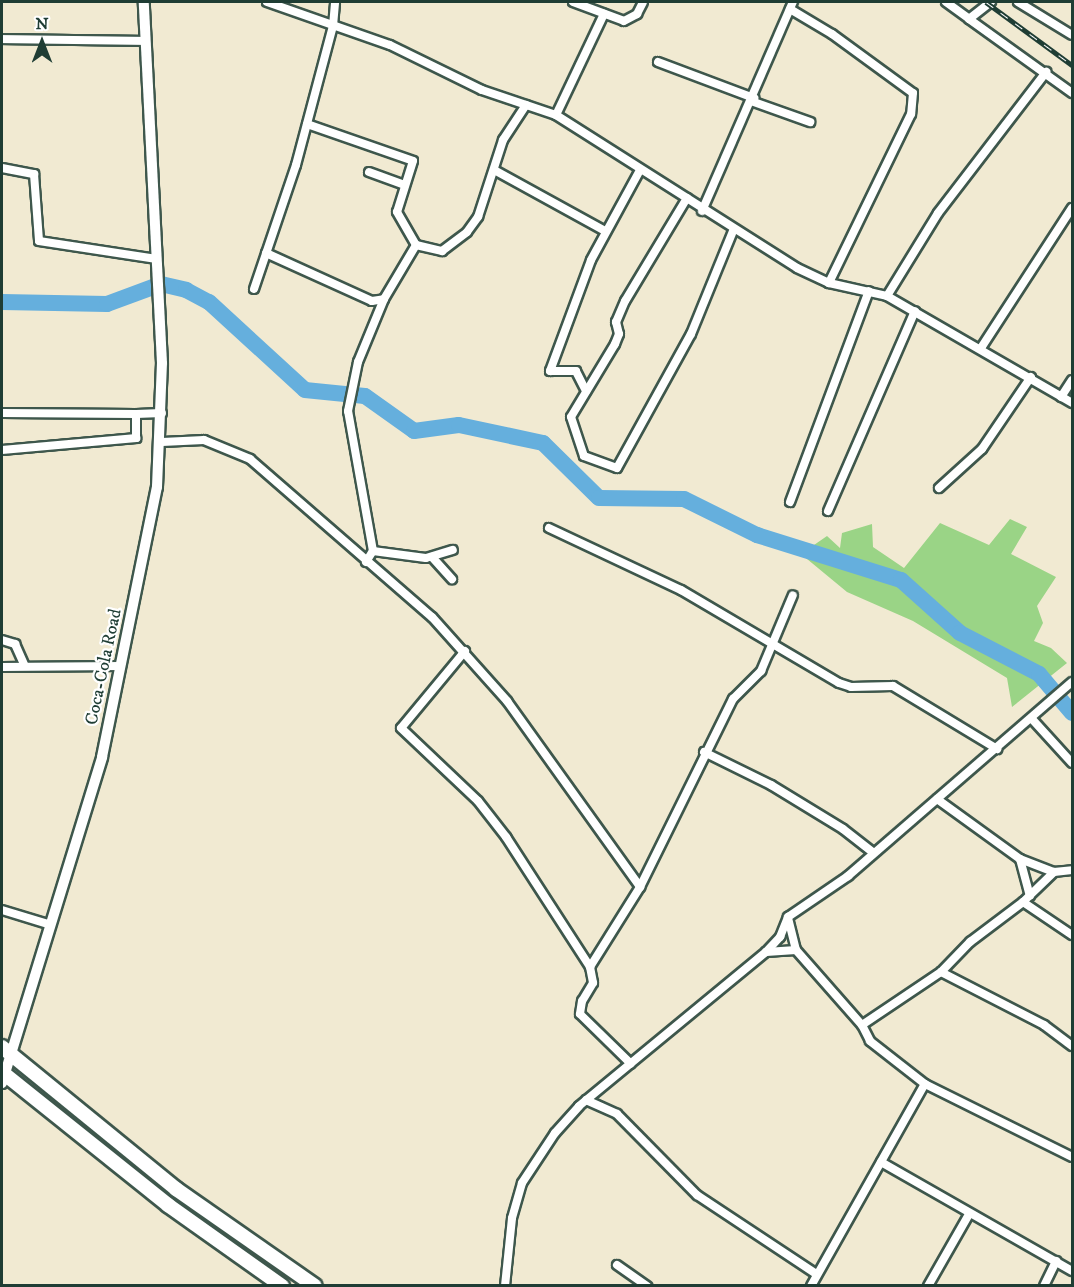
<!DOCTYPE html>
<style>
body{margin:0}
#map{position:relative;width:1074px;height:1287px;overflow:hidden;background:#f1ead2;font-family:"IM FELL DW Pica",serif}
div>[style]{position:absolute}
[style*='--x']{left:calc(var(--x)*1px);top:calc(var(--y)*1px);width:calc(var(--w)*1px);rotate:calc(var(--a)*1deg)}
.green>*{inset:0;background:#9ad486}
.river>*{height:16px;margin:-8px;padding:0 8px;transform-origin:8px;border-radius:8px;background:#65afdd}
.roads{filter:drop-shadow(2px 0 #3e574c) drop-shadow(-2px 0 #3e574c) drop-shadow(0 2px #3e574c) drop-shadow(0 -2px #3e574c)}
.minor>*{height:8px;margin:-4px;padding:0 4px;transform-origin:4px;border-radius:4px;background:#fff}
.tertiary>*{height:10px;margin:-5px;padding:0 5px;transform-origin:5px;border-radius:5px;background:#fff}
.primary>*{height:14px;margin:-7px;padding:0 7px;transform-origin:7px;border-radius:7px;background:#fff}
.rail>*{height:5px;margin-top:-2.5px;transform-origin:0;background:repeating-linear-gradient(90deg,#fff 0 9px,#1f3d34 0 18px);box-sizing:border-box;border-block:2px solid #1f3d34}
span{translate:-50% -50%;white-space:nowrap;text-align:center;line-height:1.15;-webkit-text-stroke:4.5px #fff;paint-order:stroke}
.street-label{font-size:18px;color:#1f3d34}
.frame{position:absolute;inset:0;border:3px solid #1f3d34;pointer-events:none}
.north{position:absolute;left:12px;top:12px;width:60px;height:60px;-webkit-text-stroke:4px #fff;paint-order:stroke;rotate:0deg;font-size:16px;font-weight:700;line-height:24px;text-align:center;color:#1f3d34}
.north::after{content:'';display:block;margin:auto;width:21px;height:27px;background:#1f3d34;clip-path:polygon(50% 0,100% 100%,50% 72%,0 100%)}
</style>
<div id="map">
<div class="green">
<i style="clip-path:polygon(1010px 519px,1027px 527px,1011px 554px,1056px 577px,1037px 606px,1043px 623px,1034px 641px,1051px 648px,1067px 663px,1012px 707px,1007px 678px,913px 621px,847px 592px,801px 554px,827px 536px,840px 548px,842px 533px,872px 524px,873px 547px,904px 568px,940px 523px,989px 545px)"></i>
</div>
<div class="river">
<i style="--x:2;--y:302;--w:105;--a:1.1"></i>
<i style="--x:107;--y:304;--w:58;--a:-20.3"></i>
<i style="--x:161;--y:284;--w:26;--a:13"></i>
<i style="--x:186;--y:290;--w:26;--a:28"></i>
<i style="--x:209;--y:302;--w:130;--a:42.5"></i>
<i style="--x:305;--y:390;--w:60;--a:5.7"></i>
<i style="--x:365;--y:396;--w:60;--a:35.5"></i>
<i style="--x:414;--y:431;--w:45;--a:-7.6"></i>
<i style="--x:459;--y:425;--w:86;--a:12.1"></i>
<i style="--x:543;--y:443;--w:78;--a:44.5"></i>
<i style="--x:599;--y:498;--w:85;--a:0.7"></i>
<i style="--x:684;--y:499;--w:81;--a:26.3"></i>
<i style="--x:757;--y:535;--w:151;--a:17.4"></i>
<i style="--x:901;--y:580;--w:79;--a:41.9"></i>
<i style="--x:960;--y:633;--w:89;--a:27.4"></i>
<i style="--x:1039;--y:674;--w:51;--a:49.8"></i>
</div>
<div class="roads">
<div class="minor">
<i style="--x:267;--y:2;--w:130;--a:19.3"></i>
<i style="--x:390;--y:45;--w:102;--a:26.1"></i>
<i style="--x:482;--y:90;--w:78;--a:18.7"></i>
<i style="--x:556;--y:115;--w:285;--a:32.4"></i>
<i style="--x:797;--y:268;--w:35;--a:25"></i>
<i style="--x:829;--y:283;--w:59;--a:12.6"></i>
<i style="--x:887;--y:296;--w:214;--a:30"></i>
<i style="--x:573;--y:2;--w:54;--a:20.4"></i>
<i style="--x:624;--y:21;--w:15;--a:-28"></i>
<i style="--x:637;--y:14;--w:13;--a:-63"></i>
<i style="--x:946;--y:2;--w:29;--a:36"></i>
<i style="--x:969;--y:19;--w:28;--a:-38"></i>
<i style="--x:1018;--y:2;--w:63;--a:31.4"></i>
<i style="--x:790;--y:9;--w:49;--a:30.8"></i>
<i style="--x:832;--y:34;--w:100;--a:36.1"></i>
<i style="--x:913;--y:93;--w:21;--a:95"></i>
<i style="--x:911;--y:114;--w:188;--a:115.9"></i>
<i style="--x:969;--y:19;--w:127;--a:35.7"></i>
<i style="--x:2;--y:39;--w:144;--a:0.8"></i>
<i style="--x:658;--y:62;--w:103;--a:20.6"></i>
<i style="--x:751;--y:101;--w:63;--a:19.6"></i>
<i style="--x:556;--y:115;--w:112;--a:-64.6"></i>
<i style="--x:307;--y:124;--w:112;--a:19.2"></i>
<i style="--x:413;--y:161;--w:53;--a:107.4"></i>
<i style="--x:397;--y:212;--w:38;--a:60"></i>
<i style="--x:2;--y:168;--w:33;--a:11"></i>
<i style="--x:34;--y:174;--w:67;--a:85.7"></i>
<i style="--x:39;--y:241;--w:119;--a:8.7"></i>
<i style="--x:496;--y:171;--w:124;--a:28.8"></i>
<i style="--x:369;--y:172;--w:38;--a:20"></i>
<i style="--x:687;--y:198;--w:120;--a:121"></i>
<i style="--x:625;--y:301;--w:23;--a:113"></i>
<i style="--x:616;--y:322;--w:12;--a:76"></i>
<i style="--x:619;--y:334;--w:11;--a:112"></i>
<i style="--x:615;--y:344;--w:85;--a:121.1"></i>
<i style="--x:571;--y:417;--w:41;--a:71.6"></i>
<i style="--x:584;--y:456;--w:35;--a:20"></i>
<i style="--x:617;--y:468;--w:153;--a:-61.1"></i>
<i style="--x:691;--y:334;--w:111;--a:-67.8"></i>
<i style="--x:702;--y:211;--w:228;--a:-66.5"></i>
<i style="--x:266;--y:253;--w:116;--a:24.4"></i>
<i style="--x:372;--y:301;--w:12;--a:-9"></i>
<i style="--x:384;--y:299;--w:63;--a:-59.3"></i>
<i style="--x:416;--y:245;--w:27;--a:13"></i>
<i style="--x:442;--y:251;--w:31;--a:-37"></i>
<i style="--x:467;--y:232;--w:19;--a:-54"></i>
<i style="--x:478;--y:217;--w:81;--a:-72"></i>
<i style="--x:503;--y:140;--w:42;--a:-56.7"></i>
<i style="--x:254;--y:289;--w:131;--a:-71.3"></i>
<i style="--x:296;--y:165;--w:144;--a:-75.1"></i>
<i style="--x:333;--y:26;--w:24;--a:-85"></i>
<i style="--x:887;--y:296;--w:97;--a:-58.4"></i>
<i style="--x:938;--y:213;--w:178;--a:-52.5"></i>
<i style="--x:981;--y:348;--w:167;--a:-57"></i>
<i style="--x:586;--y:391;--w:22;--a:-117"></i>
<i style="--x:576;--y:371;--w:26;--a:180"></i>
<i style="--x:550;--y:371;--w:118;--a:-69.7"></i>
<i style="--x:591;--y:260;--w:102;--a:-61.4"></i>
<i style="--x:1061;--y:397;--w:20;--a:-57"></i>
<i style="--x:2;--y:413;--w:134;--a:0.4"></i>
<i style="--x:162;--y:442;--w:42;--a:-2.7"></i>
<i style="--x:204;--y:440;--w:50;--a:22.4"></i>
<i style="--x:250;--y:459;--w:241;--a:41"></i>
<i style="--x:432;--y:617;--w:113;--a:48.2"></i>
<i style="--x:507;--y:701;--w:229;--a:54.4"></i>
<i style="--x:2;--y:450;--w:135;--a:-5.1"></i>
<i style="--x:136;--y:438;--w:24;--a:-90"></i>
<i style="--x:136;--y:414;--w:26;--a:-2"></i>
<i style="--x:939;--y:488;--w:58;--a:-42.2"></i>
<i style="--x:982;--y:449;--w:87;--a:-55.8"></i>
<i style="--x:790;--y:502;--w:225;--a:-69.5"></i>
<i style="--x:828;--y:511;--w:218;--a:-66.5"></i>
<i style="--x:549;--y:528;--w:146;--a:25.2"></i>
<i style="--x:681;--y:590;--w:183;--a:30.5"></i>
<i style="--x:839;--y:683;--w:13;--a:18"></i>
<i style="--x:851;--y:687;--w:42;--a:-1.4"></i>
<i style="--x:893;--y:686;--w:122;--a:31.2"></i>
<i style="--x:373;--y:551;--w:142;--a:-100.1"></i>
<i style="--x:348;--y:411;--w:50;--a:-78.5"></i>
<i style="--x:358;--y:362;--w:68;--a:-67.6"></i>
<i style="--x:432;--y:557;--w:30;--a:48"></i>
<i style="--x:366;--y:562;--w:13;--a:-58"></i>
<i style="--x:373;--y:551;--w:53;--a:7.5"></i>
<i style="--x:426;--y:558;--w:28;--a:-17"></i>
<i style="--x:2;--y:640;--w:14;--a:17"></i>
<i style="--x:15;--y:644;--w:24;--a:66"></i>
<i style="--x:465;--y:651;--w:100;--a:129.7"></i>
<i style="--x:401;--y:728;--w:106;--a:43.5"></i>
<i style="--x:478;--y:801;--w:46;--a:52.1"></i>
<i style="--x:506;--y:837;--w:155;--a:57.1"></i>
<i style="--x:590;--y:967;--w:16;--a:79"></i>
<i style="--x:593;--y:983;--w:21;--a:121"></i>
<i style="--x:582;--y:1001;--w:13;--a:99"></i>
<i style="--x:580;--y:1014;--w:71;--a:44.4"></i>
<i style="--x:2;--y:667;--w:119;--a:-0.5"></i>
<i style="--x:1032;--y:719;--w:59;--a:47.7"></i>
<i style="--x:704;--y:752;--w:75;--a:26.2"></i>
<i style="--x:771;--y:785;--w:84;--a:31.4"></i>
<i style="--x:843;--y:829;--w:39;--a:38"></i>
<i style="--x:937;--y:799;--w:102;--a:35.9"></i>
<i style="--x:1020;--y:859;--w:38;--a:75"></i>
<i style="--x:1020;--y:859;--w:36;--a:21"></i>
<i style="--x:1023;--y:902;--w:59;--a:34"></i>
<i style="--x:2;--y:910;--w:51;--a:17"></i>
<i style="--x:788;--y:918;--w:33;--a:76"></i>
<i style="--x:796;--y:950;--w:100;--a:48.7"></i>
<i style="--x:862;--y:1025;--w:18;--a:63"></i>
<i style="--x:870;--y:1041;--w:70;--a:38"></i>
<i style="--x:925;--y:1084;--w:164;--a:26.4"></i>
<i style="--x:766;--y:952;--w:30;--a:-4"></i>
<i style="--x:590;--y:967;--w:94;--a:-58"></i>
<i style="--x:640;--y:887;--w:210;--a:-63.7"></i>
<i style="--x:733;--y:699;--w:40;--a:-45"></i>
<i style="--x:761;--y:671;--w:82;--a:-67.2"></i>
<i style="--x:941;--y:972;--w:116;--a:27.2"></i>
<i style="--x:1044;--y:1025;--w:35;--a:37"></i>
<i style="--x:862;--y:1025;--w:95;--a:-33.9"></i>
<i style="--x:941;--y:972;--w:42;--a:-46"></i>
<i style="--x:970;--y:942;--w:66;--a:-37"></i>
<i style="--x:1023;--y:902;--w:43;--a:-44.1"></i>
<i style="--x:1054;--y:872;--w:18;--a:-6"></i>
<i style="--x:586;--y:1100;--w:34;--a:24"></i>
<i style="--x:617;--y:1114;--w:114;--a:45.4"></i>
<i style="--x:697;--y:1195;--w:141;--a:33.5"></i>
<i style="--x:881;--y:1162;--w:220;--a:29.7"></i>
<i style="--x:617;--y:1265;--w:37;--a:35"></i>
<i style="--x:505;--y:1286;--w:68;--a:-84.1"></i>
<i style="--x:512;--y:1218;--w:36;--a:-74"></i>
<i style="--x:522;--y:1183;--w:60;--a:-56.6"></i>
<i style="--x:555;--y:1133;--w:36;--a:-48"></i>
<i style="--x:579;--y:1106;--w:242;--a:-39.5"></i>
<i style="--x:766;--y:952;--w:21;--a:-47"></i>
<i style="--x:780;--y:937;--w:22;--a:-68"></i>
<i style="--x:788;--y:917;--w:73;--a:-34.3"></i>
<i style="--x:848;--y:876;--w:296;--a:-40.9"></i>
<i style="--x:811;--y:1286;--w:232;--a:-60.6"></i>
<i style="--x:928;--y:1286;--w:83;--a:-60.3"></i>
<i style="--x:1044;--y:1286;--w:28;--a:-64"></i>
</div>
<div class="tertiary">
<i style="--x:2;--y:1083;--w:341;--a:-72.9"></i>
<i style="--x:102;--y:757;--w:276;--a:-78.5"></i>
<i style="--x:157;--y:487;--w:124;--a:-87.7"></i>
<i style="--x:162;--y:363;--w:361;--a:-92.9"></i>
</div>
<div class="primary">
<i style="--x:2;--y:1047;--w:225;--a:39.2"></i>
<i style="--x:176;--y:1189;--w:169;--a:34.9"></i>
<i style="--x:2;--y:1072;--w:213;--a:38.7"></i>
<i style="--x:168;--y:1205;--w:140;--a:35.4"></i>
</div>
</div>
<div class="rail">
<i style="--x:986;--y:2;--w:107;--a:36.2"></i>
</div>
<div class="street-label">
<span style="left:104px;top:667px;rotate:-78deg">Coca-Cola Road</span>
</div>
<div class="frame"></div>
<div class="north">N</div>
</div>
